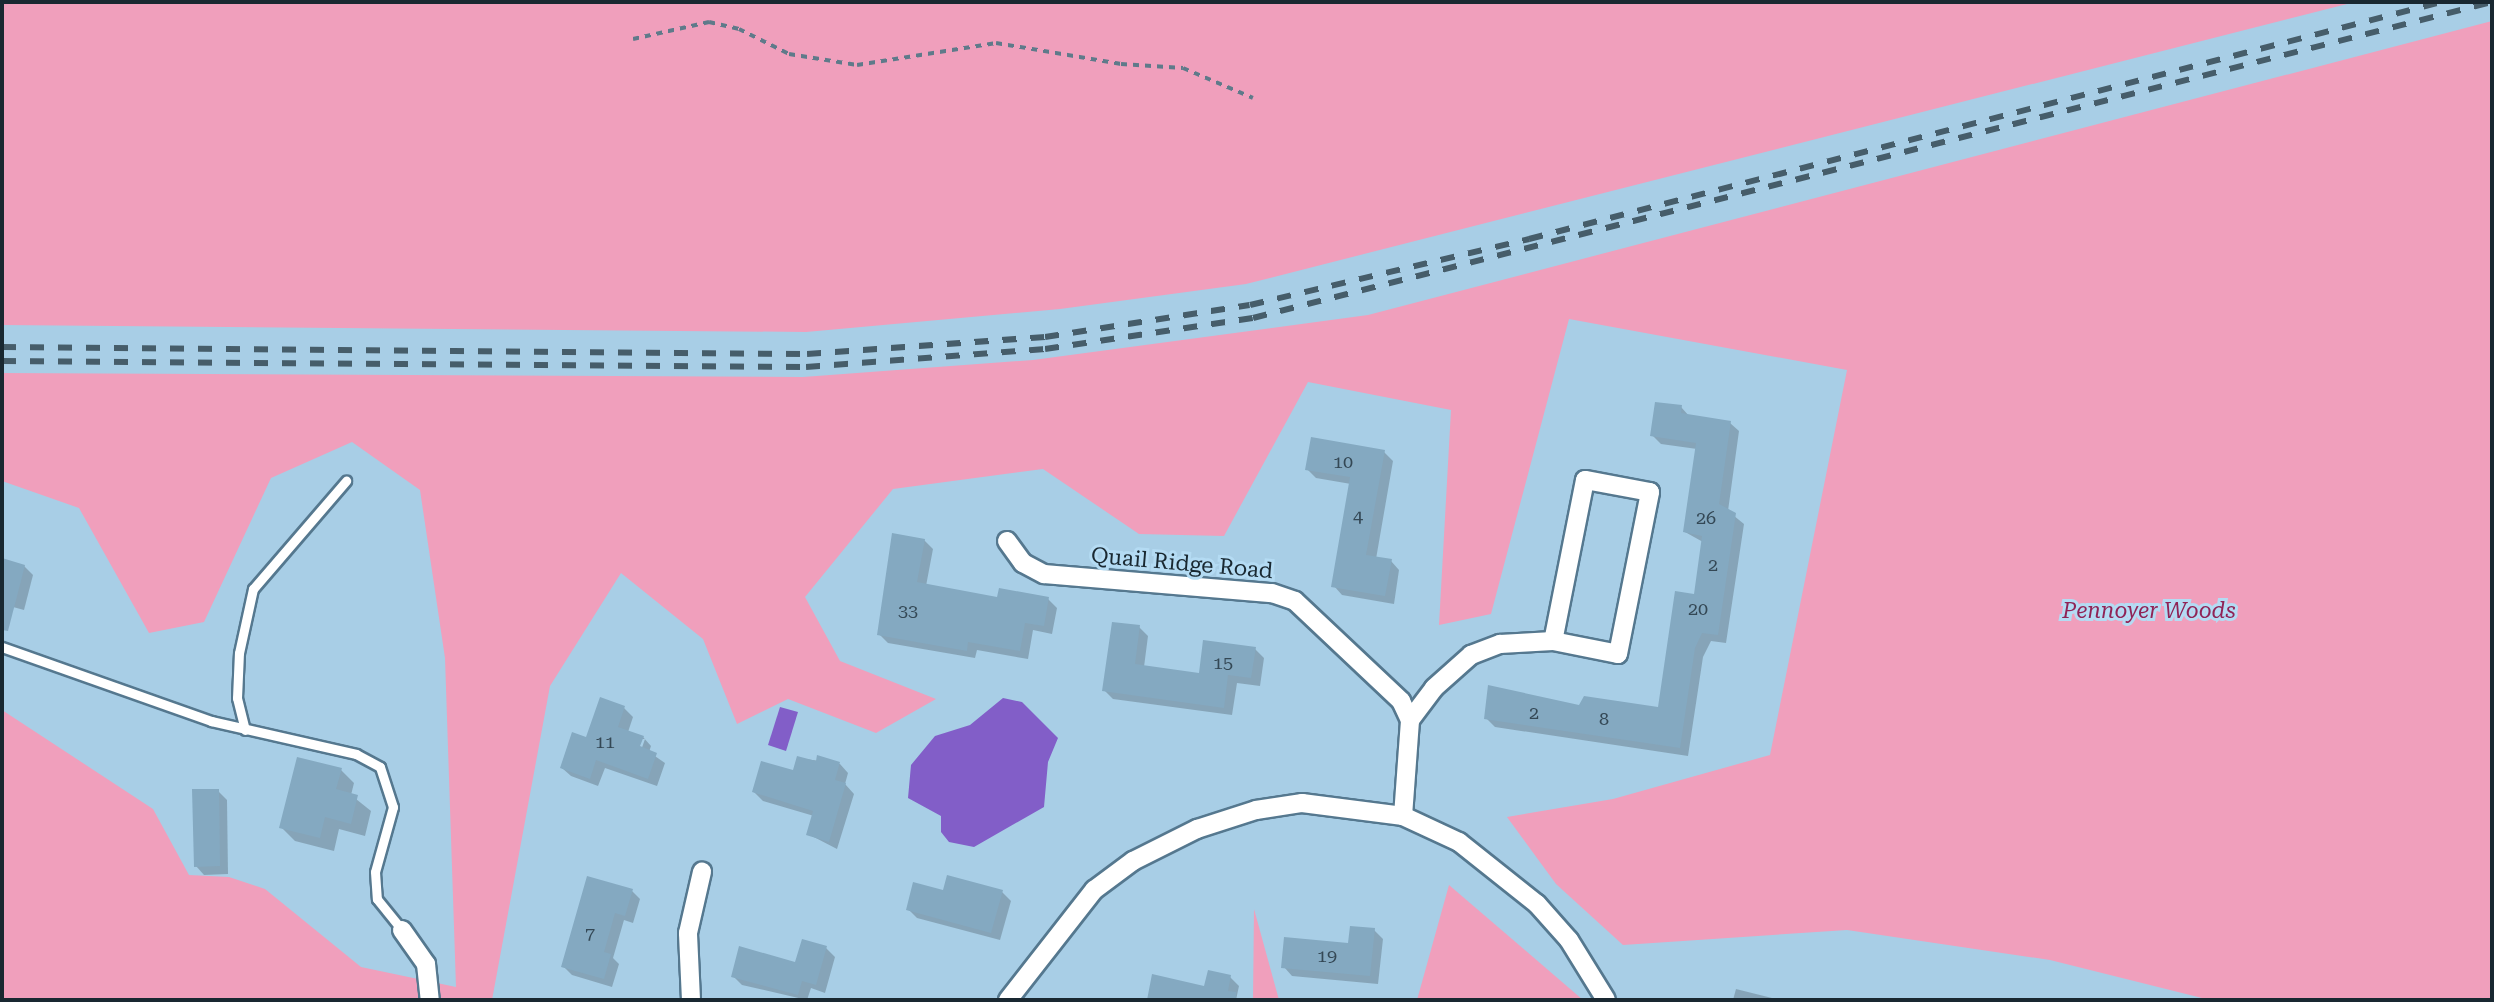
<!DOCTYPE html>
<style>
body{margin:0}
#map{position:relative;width:2494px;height:1002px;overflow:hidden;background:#a8cee6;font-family:"Roboto Serif",serif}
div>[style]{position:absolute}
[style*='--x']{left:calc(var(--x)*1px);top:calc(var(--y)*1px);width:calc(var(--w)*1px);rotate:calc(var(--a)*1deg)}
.green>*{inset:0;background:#f09fbc}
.water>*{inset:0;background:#825ec8}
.shadow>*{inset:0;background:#0003}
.building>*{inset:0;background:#84a9c1}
.path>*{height:4px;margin-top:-2px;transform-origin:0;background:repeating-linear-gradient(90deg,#5f7a8a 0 6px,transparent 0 12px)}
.roads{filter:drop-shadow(2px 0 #55788f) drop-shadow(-2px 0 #55788f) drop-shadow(0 2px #55788f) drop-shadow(0 -2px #55788f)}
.service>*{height:9px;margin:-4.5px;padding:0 4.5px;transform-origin:4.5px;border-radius:4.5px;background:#fff}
.minor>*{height:18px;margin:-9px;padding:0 9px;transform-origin:9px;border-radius:9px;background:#fff}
.rail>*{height:6px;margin-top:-3px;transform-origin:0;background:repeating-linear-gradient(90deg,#465d6a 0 14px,transparent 0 28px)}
span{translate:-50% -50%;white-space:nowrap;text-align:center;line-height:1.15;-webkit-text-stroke:6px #b4dbf3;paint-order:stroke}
.number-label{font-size:18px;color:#344855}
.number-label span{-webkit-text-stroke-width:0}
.street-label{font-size:22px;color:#192831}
.park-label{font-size:22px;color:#902356;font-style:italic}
.frame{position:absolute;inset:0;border:4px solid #192831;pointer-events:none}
</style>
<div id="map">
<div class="green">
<i style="clip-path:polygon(2px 2px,2355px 2px,1246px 284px,1060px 309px,806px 332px,2px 325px)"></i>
<i style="clip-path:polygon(2492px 21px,2492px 1000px,2210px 1000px,2050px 960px,1847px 930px,1623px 945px,1556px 884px,1507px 817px,1613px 799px,1770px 755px,1847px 370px,1569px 319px,1491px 614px,1439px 625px,1451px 410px,1308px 382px,1224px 536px,1139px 534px,1043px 469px,893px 489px,805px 597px,840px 661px,936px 699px,876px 733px,788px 699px,737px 724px,703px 639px,621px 573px,550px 686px,492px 1000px,2px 1000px,2px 710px,153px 809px,189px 875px,229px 877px,265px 889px,361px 967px,456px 987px,445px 658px,420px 490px,352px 442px,271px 478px,204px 622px,149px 633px,79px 508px,2px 481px,2px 373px,803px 377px,1033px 360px,1368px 315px)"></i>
<i style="clip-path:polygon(1449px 885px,1583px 1000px,1417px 1000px)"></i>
<i style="clip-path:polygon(1254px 909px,1279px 1000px,1253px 1000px)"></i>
</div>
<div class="water">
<i style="clip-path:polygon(1003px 698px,1022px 702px,1058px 738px,1048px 762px,1044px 807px,974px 847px,949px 842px,941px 832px,941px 816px,908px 798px,911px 765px,935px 736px,970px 725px)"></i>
<i style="clip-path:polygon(780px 707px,798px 712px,786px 751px,768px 745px)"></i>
</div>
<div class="shadow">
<i style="clip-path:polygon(1681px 407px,1690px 417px,1730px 423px,1739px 431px,1728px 511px,1744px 524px,1726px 643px,1711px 641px,1703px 657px,1688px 756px,1495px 727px,1486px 718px,1580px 707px,1660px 710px,1696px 596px,1703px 542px,1685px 532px,1697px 449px,1661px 444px,1652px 435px)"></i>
<i style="clip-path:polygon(1384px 452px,1393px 461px,1376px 559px,1391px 561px,1399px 570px,1394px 604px,1342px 595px,1334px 586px,1351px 484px,1316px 478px,1307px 469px)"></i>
<i style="clip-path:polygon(924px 540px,933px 549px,926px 586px,999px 599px,1048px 599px,1057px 608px,1052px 634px,1033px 630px,1028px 659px,977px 650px,975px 658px,888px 643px,879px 634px)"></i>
<i style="clip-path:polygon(2px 560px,24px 566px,33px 575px,24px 610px,2px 604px)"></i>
<i style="clip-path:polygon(1139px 627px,1148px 636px,1144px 667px,1200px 675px,1255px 649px,1264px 658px,1260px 686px,1237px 683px,1232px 715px,1113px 699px,1104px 690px)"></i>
<i style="clip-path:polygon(evenodd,624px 708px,633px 717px,628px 732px,643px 737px,651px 746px,649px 752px,665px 763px,657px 786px,605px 768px,598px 786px,571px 776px,562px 768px,624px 708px,640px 739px,645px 739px,639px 756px,640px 739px)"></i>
<i style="clip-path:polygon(799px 758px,840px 764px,848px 773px,845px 784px,854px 794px,837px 849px,808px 834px,814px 816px,763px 801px,754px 792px,794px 773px)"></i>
<i style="clip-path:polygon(341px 770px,354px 783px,351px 795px,371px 811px,365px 836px,339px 829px,334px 851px,295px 841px,281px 827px)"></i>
<i style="clip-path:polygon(218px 791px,227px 800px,228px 874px,204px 875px,196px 866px)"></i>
<i style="clip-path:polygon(632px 891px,640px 899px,633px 923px,624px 920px,613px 958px,619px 964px,612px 987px,572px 975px,563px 966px)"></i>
<i style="clip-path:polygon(1002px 892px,1011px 901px,1000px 940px,917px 918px,908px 909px,944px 893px)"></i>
<i style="clip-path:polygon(1374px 930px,1383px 939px,1378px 984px,1292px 976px,1284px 967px,1350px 945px)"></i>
<i style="clip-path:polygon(826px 948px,835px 957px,825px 993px,811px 988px,807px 1000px,742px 985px,733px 976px,797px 964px)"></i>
<i style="clip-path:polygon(1230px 977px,1239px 986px,1236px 1000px,1149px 1000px,1206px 988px)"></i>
<i style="clip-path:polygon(1736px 989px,1780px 1000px,1733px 1000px)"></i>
</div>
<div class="building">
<i style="clip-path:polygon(1655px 402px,1682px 405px,1681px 413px,1731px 421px,1719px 504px,1736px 513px,1718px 635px,1702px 633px,1695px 648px,1680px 748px,1484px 719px,1488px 685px,1579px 705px,1584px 696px,1658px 707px,1675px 591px,1694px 594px,1702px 536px,1683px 532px,1696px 443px,1650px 436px)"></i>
<i style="clip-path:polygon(1311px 437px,1385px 450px,1366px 555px,1392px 559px,1385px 596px,1331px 587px,1350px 477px,1305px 470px)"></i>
<i style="clip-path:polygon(892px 533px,925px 539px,917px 582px,997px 597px,999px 588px,1049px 597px,1044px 626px,1025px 623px,1020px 651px,968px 642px,967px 651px,877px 635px)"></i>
<i style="clip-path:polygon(2px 558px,25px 565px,8px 631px,2px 630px)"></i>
<i style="clip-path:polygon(1112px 622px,1140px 625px,1135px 664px,1199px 673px,1203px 640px,1256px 647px,1251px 678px,1228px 675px,1224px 708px,1102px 691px)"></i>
<i style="clip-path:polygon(600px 697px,625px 706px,618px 727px,644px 736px,640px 746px,657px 753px,648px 779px,596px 760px,590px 779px,560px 768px,572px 732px,586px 737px)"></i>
<i style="clip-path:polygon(817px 755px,840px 762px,835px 780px,846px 783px,829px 842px,806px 835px,813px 811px,752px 792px,761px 761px,793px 770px,797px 756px,816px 761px)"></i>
<i style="clip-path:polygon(297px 757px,342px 768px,336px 789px,358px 795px,351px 824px,325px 817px,320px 838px,279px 828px)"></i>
<i style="clip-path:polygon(192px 789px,219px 789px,220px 866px,194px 867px)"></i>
<i style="clip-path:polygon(947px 875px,1003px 890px,991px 933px,906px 910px,913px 882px,943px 890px)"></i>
<i style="clip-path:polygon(587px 876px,633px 889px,625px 916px,615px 913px,604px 952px,611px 954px,604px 979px,561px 967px)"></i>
<i style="clip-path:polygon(1350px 926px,1375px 928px,1370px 976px,1281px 968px,1284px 937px,1348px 943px)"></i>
<i style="clip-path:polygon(802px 939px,827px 946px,816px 985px,802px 981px,798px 995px,731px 977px,739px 946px,795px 962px)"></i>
<i style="clip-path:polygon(1208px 970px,1231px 975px,1228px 991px,1236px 992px,1236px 1000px,1147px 1000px,1152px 974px,1204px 986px)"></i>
</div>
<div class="path">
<i style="--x:633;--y:39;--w:78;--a:-12.6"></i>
<i style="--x:709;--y:22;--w:31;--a:13"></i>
<i style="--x:739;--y:29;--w:56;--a:26.6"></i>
<i style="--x:789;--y:54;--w:69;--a:9.2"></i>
<i style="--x:857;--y:65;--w:141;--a:-9"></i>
<i style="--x:996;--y:43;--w:127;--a:9.5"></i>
<i style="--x:1121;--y:64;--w:62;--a:3.7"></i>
<i style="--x:1183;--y:68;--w:76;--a:23.2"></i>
</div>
<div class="roads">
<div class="service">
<i style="--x:2;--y:647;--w:222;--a:19.5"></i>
<i style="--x:211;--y:721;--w:149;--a:12.8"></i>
<i style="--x:356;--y:754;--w:27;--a:28"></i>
<i style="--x:380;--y:767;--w:42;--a:72"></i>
<i style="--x:393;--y:807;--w:67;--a:105.5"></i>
<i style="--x:375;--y:872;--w:27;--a:86"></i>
<i style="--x:377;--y:899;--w:40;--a:51"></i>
<i style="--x:245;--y:730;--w:33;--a:-104"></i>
<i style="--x:237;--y:698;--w:45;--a:-87.5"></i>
<i style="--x:239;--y:653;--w:66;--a:-77.7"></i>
<i style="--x:253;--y:589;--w:143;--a:-49.3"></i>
</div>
<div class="minor">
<i style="--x:1007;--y:541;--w:27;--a:54"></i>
<i style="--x:1023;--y:563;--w:24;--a:28"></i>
<i style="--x:1044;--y:574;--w:229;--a:4.8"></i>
<i style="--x:1272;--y:593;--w:24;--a:19"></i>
<i style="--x:1295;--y:601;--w:146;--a:43.3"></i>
<i style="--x:1401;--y:701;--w:21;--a:65"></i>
<i style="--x:1403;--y:816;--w:96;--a:-85.8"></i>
<i style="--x:1410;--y:720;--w:40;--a:-53"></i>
<i style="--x:1434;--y:688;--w:50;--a:-41.7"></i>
<i style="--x:1471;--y:655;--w:31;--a:-21"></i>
<i style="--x:1500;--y:644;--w:53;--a:-3.2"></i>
<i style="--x:1553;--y:641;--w:66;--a:11.3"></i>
<i style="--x:1618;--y:654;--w:165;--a:-78.8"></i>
<i style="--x:1650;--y:492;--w:66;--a:-169.5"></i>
<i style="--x:1585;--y:480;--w:164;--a:101.2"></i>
<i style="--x:402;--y:930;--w:42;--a:54.8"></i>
<i style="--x:426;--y:964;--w:36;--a:84"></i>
<i style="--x:691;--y:1000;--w:67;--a:-92.6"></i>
<i style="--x:688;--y:933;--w:63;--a:-77.1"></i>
<i style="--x:1008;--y:1000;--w:140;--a:-52"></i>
<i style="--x:1094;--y:890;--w:49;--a:-36.6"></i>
<i style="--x:1133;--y:861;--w:72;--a:-26.6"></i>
<i style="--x:1197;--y:829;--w:62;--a:-17.9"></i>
<i style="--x:1256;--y:810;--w:47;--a:-8.7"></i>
<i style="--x:1302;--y:803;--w:102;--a:7.3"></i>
<i style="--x:1403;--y:816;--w:62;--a:24.9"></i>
<i style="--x:1459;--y:842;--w:100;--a:38.5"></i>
<i style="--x:1537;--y:904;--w:48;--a:48.4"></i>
<i style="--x:1569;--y:940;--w:70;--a:58.3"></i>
</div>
</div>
<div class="rail">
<i style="--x:2;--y:347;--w:805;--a:0.5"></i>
<i style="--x:807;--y:354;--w:239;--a:-4.1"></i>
<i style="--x:1045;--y:337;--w:207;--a:-8.9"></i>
<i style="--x:1250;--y:305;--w:287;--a:-13.3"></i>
<i style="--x:1529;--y:239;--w:942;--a:-14.57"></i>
<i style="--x:2;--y:361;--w:804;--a:0.43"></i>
<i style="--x:806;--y:367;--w:240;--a:-4.3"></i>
<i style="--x:1045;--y:349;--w:210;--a:-8.5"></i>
<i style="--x:1253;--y:318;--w:1279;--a:-14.31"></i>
</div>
<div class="number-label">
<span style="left:1343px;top:462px">10</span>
<span style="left:1358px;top:516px">4</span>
<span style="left:1706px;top:518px">26</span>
<span style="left:1713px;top:565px">2</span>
<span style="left:1698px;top:609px">20</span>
<span style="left:908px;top:611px">33</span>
<span style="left:1223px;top:663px">15</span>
<span style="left:1534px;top:713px">2</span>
<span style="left:1604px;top:719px">8</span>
<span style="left:605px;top:742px">11</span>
<span style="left:590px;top:934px">7</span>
<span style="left:1327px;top:956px">19</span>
</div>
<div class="street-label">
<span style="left:1182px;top:563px;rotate:5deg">Quail Ridge Road</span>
</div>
<div class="park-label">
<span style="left:2149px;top:611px">Pennoyer Woods</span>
</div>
<div class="frame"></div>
</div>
